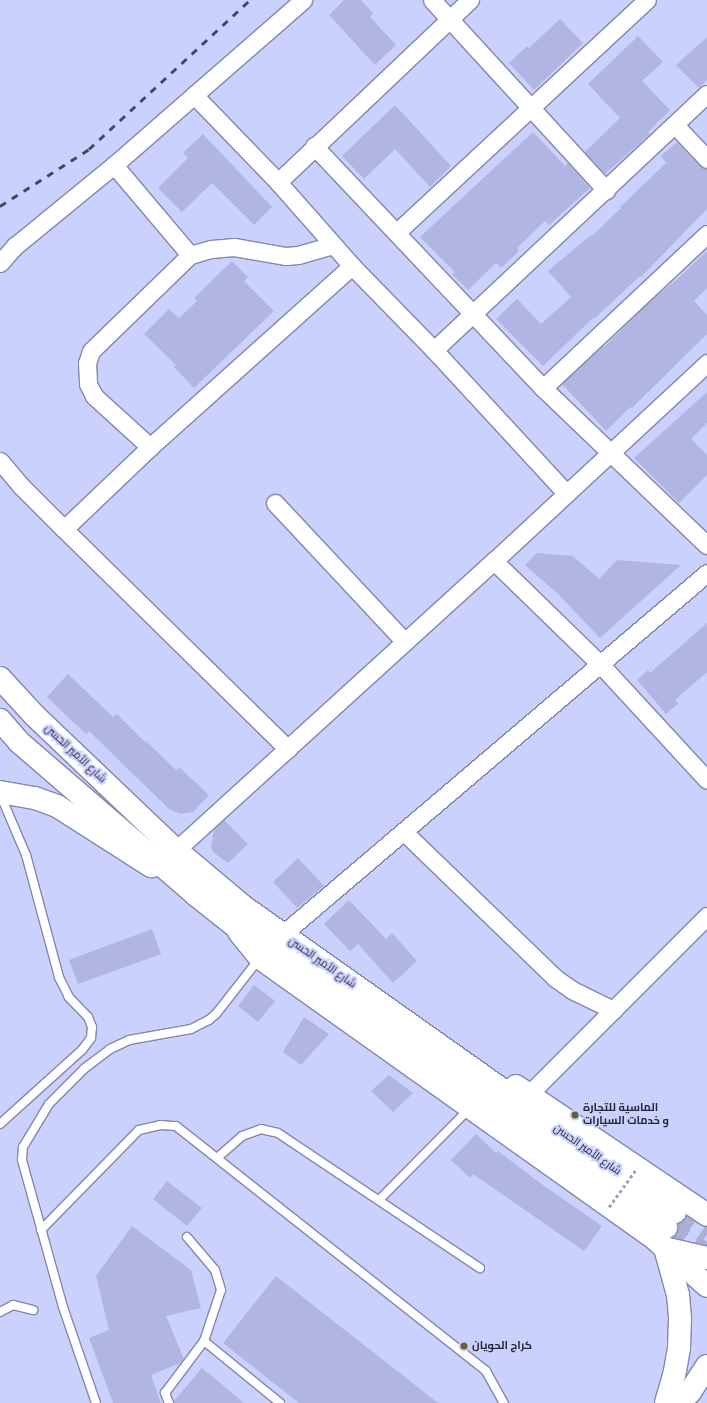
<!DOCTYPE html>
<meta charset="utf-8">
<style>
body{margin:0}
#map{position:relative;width:707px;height:1403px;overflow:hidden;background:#cbd1fd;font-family:"Roboto Condensed",Cairo,sans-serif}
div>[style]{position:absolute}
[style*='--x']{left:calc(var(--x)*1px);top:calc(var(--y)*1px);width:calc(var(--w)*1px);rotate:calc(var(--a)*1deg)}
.building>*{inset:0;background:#b0b6e1}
.highway-tunnel>*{height:22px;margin-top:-11px;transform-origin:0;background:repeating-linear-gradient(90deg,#aaafd5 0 22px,transparent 0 33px)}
.roads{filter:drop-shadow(1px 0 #8287b0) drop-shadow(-1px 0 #8287b0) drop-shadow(0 1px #8287b0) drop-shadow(0 -1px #8287b0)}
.lane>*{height:8px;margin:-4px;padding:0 4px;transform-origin:4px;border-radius:4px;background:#fff}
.street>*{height:17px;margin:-8.5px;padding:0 8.5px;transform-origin:8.5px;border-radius:8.5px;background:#fff}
.secondary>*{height:22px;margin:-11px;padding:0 11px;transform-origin:11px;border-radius:11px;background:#fff}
.highway>*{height:22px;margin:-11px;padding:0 11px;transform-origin:11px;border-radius:11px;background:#fff}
.rail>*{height:3px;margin-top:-1.5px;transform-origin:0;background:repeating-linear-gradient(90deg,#44475c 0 7px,transparent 0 14px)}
.path-bridge>*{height:2.5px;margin-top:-1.25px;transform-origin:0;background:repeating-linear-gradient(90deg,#999ec2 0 3px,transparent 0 6px)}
.dots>*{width:11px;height:11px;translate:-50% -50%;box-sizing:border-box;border:2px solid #cbd1fd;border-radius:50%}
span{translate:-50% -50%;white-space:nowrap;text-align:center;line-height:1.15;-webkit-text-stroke:4px #cbd1fd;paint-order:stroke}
.street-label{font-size:11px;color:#252737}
.poi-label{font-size:11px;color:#252737;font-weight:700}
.left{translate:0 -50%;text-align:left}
</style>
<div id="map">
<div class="building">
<i style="clip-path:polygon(344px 0,361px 0,373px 13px,370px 17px,396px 45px,375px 65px,329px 15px)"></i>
<i style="clip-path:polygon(560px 19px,583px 43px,534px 90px,509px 63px,527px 46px,529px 48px)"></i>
<i style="clip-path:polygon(638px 36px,663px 62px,642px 81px,670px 110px,648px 132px,650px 134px,605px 174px,585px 152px,620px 118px,588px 84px)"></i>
<i style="clip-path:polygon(707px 37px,707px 80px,699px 88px,676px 65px)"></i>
<i style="clip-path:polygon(395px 105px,451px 166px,430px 187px,395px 149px,364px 179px,342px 156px)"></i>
<i style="clip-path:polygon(533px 132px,565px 166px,568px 163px,590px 188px,549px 225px,545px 221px,517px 248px,519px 251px,501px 268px,496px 263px,468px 290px,452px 274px,455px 272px,420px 237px)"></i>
<i style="clip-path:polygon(203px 134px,272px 207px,254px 225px,212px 183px,182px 212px,158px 188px,188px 158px,183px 153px)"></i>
<i style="clip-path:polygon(677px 142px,700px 166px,707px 169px,707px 209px,641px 277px,640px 276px,594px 319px,593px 318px,543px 366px,496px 319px,517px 299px,541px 324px,571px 297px,548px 271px,591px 235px,592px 236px,621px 208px,620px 207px,666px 163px,661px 156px)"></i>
<i style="clip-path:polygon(707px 251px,707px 288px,694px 301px,707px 315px,707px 334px,632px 408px,630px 407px,606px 431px,562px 384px,603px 346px,604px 347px,650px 301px,674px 282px)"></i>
<i style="clip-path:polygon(232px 261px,248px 277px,244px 281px,274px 311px,194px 388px,174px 367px,176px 365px,144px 334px,169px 309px,179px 318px,197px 301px,194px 298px)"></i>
<i style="clip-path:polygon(707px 392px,707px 423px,691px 439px,707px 455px,707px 475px,679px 503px,634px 458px)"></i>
<i style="clip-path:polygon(537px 553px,573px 556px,599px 579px,617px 560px,681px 565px,600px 638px,558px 594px,525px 565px)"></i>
<i style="clip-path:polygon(707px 623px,707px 672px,675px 700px,678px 704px,666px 714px,637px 680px,648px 670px,650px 673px)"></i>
<i style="clip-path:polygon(68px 674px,113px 717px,117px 714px,145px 742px,146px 741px,176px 770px,179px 767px,209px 795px,193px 812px,180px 814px,169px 809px,89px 731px,86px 734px,47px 697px)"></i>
<i style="clip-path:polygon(224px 820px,248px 844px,228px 863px,213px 852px,211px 846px,214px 830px)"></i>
<i style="clip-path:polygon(298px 858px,324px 886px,297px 908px,273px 882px)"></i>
<i style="clip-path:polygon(349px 900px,386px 939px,392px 933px,417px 961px,393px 983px,358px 944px,350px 951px,324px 924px)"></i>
<i style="clip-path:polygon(152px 929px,161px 954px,78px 984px,69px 960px)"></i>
<i style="clip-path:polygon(254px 985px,275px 1001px,258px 1022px,238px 1006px)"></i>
<i style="clip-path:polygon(304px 1017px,329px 1034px,301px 1065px,283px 1052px)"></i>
<i style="clip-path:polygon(389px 1075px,413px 1093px,393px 1112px,371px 1091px)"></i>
<i style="clip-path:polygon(476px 1134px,496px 1153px,498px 1151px,540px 1183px,602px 1226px,584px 1251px,473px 1174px,470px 1178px,451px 1160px)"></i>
<i style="clip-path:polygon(167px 1181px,202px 1208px,187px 1226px,153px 1199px)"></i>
<i style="clip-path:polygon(132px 1226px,191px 1270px,201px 1308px,166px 1316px,184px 1359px,180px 1363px,151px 1375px,161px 1403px,113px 1403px,89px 1338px,109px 1330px,96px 1276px)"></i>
<i style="clip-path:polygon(276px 1276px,438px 1403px,299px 1403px,223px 1343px)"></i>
<i style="clip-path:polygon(202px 1368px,244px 1403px,174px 1403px,174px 1401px)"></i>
</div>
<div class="highway-tunnel">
<i style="--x:675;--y:1212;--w:39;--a:35"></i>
<i style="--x:666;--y:1227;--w:50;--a:34.3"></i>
</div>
<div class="roads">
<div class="lane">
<i style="--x:0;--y:1124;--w:110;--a:-42.1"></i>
<i style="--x:82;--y:1050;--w:15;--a:-53"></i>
<i style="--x:91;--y:1038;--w:11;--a:-85"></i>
<i style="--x:92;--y:1027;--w:11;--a:-112"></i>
<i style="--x:88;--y:1017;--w:28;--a:-134"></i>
<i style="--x:69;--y:997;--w:22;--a:-117"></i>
<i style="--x:59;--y:977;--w:126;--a:-105.1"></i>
<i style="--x:26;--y:855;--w:66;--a:-113.1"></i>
<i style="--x:217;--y:1158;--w:33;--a:-41"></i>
<i style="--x:242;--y:1136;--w:20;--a:-20"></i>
<i style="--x:261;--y:1129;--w:17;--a:13"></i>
<i style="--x:278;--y:1133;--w:243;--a:33.8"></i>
<i style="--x:379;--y:1200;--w:128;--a:-45.3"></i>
<i style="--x:41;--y:1230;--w:140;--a:-45.6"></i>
<i style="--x:139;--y:1130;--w:22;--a:-13"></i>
<i style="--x:160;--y:1125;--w:16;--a:4"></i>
<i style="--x:176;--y:1126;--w:395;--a:38.3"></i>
<i style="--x:486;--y:1371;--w:37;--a:61"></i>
<i style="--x:187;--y:1237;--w:43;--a:49.7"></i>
<i style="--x:215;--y:1270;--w:21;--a:73"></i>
<i style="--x:221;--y:1290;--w:54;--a:108.4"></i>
<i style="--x:204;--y:1341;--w:98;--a:39.2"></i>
<i style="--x:0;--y:1312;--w:15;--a:-28"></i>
<i style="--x:13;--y:1305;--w:21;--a:14"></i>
<i style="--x:96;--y:1403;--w:102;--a:-109"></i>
<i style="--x:63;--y:1307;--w:153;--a:-105.6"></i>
<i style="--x:22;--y:1160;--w:13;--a:-86"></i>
<i style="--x:23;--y:1147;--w:50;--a:-58.8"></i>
<i style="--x:49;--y:1104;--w:51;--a:-45"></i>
<i style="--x:85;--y:1068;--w:31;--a:-37"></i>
<i style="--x:110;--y:1049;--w:21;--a:-25"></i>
<i style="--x:129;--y:1040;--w:63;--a:-10.1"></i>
<i style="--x:191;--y:1029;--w:20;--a:-27"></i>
<i style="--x:209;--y:1020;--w:9;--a:-41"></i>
<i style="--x:216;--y:1014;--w:70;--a:-52"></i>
<i style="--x:169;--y:1403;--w:11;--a:-112"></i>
<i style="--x:165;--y:1393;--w:65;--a:-53.1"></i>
</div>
<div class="street">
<i style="--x:432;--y:0;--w:258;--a:47.5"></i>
<i style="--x:194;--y:95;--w:121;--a:46"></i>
<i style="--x:278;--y:182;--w:112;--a:48.6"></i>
<i style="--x:352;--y:266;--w:117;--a:45.7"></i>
<i style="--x:434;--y:350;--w:195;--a:47.3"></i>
<i style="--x:675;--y:125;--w:47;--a:46.7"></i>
<i style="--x:314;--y:146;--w:333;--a:46.6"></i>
<i style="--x:543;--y:388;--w:227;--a:43.8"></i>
<i style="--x:114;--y:165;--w:118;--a:49.8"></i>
<i style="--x:190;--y:255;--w:138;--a:135.9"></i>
<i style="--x:91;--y:351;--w:13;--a:108"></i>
<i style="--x:87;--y:363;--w:21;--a:87"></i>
<i style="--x:88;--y:384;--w:13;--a:63"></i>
<i style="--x:94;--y:396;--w:76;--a:42.3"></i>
<i style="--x:278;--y:182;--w:265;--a:-43.5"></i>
<i style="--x:397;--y:232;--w:341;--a:-42.9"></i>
<i style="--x:190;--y:255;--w:22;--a:-16"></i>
<i style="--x:211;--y:249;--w:23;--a:-5"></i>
<i style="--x:234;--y:247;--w:53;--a:9.8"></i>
<i style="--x:286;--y:256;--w:12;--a:-5"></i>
<i style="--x:298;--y:255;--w:36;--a:-16"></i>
<i style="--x:0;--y:263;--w:23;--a:-49"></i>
<i style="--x:15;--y:246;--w:128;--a:-39.3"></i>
<i style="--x:114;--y:165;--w:251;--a:-41.1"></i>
<i style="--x:434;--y:350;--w:374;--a:-43.2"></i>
<i style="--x:543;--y:388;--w:225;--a:-43.2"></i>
<i style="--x:0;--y:461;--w:33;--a:50"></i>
<i style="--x:21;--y:486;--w:61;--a:45"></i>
<i style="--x:64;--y:529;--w:314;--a:44.5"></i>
<i style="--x:275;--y:503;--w:190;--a:46.9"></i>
<i style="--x:64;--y:529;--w:119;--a:-43.6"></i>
<i style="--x:150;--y:447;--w:271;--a:-41.9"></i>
<i style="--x:494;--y:561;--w:149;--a:44.2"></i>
<i style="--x:601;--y:665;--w:156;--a:47.3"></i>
<i style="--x:404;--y:832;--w:210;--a:44"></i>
<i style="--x:555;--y:978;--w:21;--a:35"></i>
<i style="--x:572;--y:990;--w:46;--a:26"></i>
<i style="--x:176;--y:850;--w:430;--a:-42.3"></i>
<i style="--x:494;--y:561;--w:291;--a:-42.9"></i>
<i style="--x:291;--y:927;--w:546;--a:-40.4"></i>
<i style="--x:528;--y:1095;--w:253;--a:-45"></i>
</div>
<div class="secondary">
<i style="--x:0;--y:792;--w:36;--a:10"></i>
<i style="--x:35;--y:798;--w:23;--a:20"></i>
<i style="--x:57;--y:806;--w:112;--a:32.6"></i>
<i style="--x:239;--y:932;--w:33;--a:51"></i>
<i style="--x:260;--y:958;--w:485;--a:35.4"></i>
<i style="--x:655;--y:1239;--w:70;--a:42.1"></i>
<i style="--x:516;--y:1086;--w:230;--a:34"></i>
<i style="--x:665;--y:1248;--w:49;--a:74.5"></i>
<i style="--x:678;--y:1295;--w:24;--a:85"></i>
<i style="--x:680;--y:1319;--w:29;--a:92"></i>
<i style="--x:679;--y:1348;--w:27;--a:100"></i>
<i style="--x:674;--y:1375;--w:29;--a:106"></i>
<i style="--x:668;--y:1249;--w:40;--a:13"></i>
<i style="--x:680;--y:1403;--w:15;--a:-48"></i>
<i style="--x:690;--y:1392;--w:31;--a:-57"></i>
</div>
<div class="highway">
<i style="--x:0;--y:678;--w:50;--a:47.4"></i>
<i style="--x:34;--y:715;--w:196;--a:43.6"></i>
<i style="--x:176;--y:850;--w:89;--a:40"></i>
<i style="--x:244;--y:907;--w:528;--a:35.29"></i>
<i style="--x:0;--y:720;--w:29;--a:49"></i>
<i style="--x:19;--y:742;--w:234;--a:40.8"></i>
<i style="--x:196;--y:895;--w:50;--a:38.5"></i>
<i style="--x:235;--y:926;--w:526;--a:34.93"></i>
</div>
</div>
<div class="rail">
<i style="--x:0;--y:206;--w:106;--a:-32.6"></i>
<i style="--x:89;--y:149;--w:219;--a:-42.8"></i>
</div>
<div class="path-bridge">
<i style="--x:609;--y:1207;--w:48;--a:-54.3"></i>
</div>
<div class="dots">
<i style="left:575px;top:1115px;background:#695f2c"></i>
<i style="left:464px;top:1346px;background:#695f2c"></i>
</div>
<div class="street-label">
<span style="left:75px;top:754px;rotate:43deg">شارع الأمير الحسن</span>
<span style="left:322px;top:963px;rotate:35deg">شارع الأمير الحسن</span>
<span style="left:587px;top:1150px;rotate:35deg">شارع الأمير الحسن</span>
</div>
<div class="poi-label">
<span class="left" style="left:583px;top:1115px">الماسية للتجارة<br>و خدمات السيارات</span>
<span class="left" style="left:472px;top:1346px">كراج الحويان</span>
</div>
</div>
